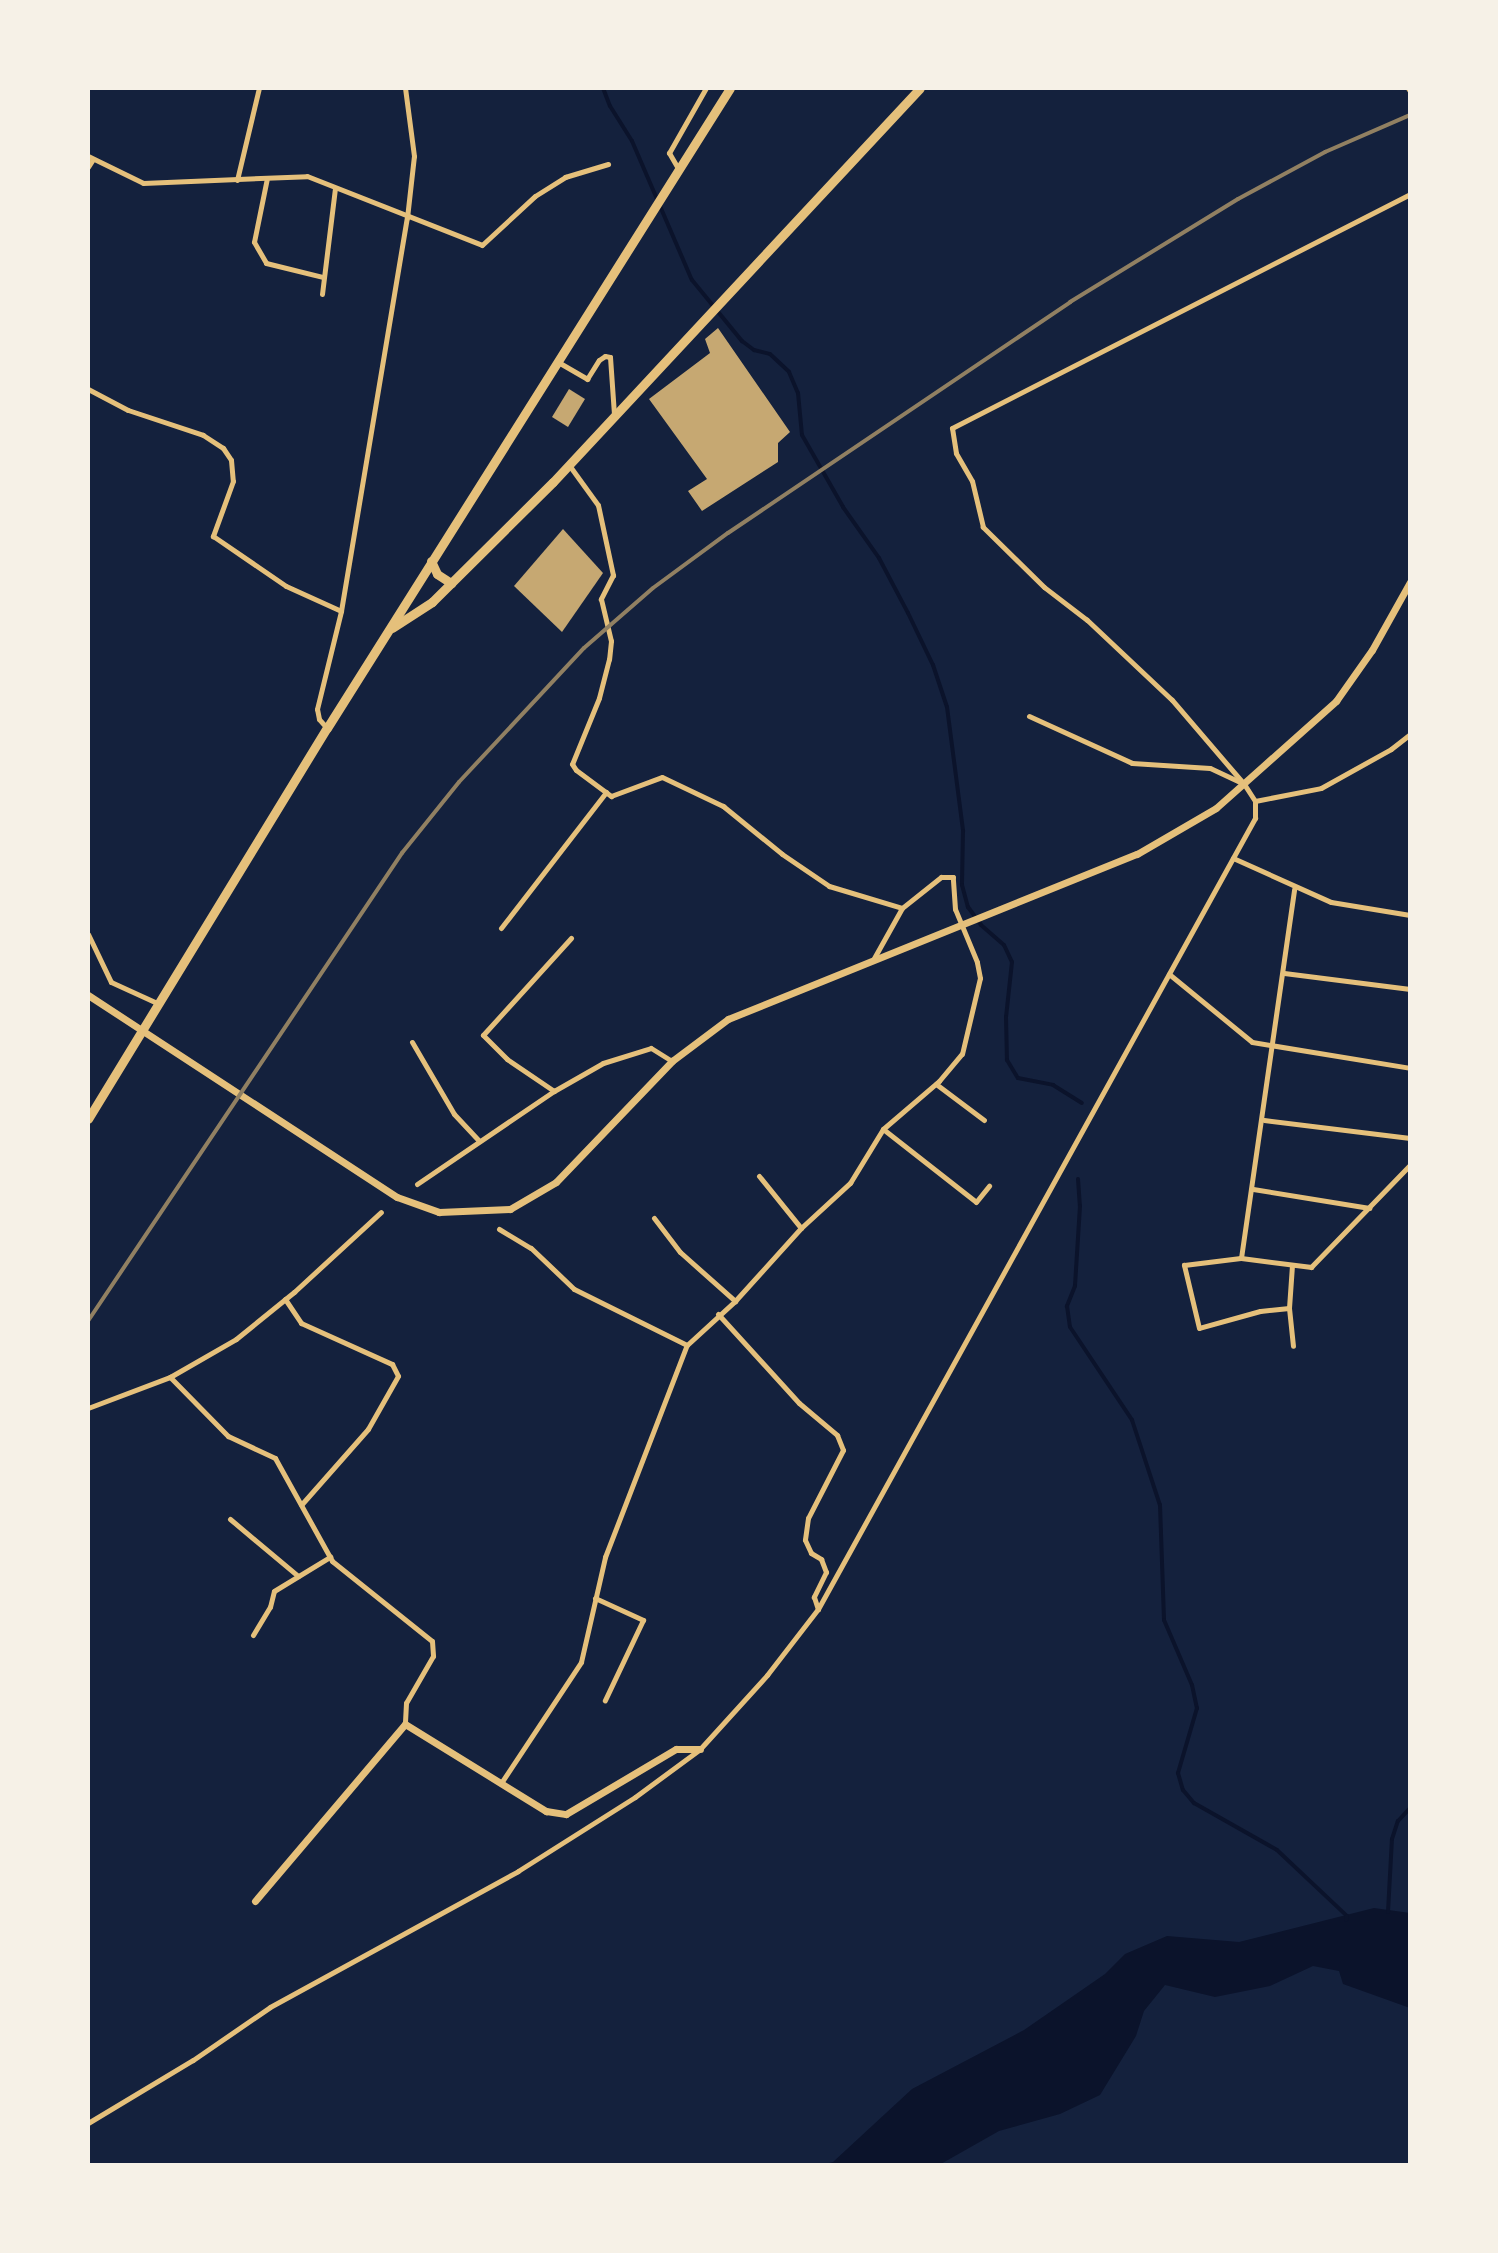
<!DOCTYPE html>
<style>
body{margin:0}
#map{position:relative;width:1498px;height:2253px;overflow:hidden;background:#14213d;font-family:Arial,sans-serif}
div>[style]{position:absolute}
[style*='--x']{left:calc(var(--x)*1px);top:calc(var(--y)*1px);width:calc(var(--w)*1px);rotate:calc(var(--a)*1deg)}
.water>*{inset:0;background:#0b132b}
.stream>*{height:4px;margin:-2px;padding:0 2px;transform-origin:2px;border-radius:2px;background:#0b132b}
.building>*{inset:0;background:#c6a872}
.minor>*{height:5px;margin:-2.5px;padding:0 2.5px;transform-origin:2.5px;border-radius:2.5px;background:#e5c07b}
.tertiary>*{height:7px;margin:-3.5px;padding:0 3.5px;transform-origin:3.5px;border-radius:3.5px;background:#e5c07b}
.trunk>*{height:9px;margin:-4.5px;padding:0 4.5px;transform-origin:4.5px;border-radius:4.5px;background:#e5c07b}
.rail>*{height:4px;margin:-2px;padding:0 2px;transform-origin:2px;border-radius:2px;background:#918062}
span{translate:-50% -50%;white-space:nowrap;text-align:center;line-height:1.15;-webkit-text-stroke:6px #f6f1e7;paint-order:stroke}
.frame{position:absolute;inset:0;border:90px solid #f6f1e7;pointer-events:none}
</style>
<div id="map">
<div class="water">
<i style="clip-path:polygon(1374px 1908px,1410px 1913px,1410px 2008px,1343px 1984px,1339px 1971px,1313px 1966px,1270px 1986px,1215px 1997px,1165px 1985px,1144px 2011px,1136px 2036px,1100px 2095px,1060px 2114px,999px 2131px,939px 2165px,822px 2165px,833px 2162px,912px 2089px,1024px 2030px,1105px 1974px,1125px 1954px,1167px 1936px,1239px 1942px)"></i>
</div>
<div class="stream">
<i style="--x:603;--y:88;--w:19;--a:69"></i>
<i style="--x:610;--y:106;--w:41;--a:57.8"></i>
<i style="--x:632;--y:141;--w:151;--a:66.7"></i>
<i style="--x:692;--y:280;--w:79;--a:50.7"></i>
<i style="--x:742;--y:341;--w:15;--a:37"></i>
<i style="--x:754;--y:350;--w:16;--a:14"></i>
<i style="--x:770;--y:354;--w:26;--a:43"></i>
<i style="--x:789;--y:372;--w:23;--a:67"></i>
<i style="--x:798;--y:393;--w:42;--a:84.6"></i>
<i style="--x:802;--y:435;--w:83;--a:60.3"></i>
<i style="--x:843;--y:507;--w:62;--a:54.8"></i>
<i style="--x:879;--y:558;--w:62;--a:62.2"></i>
<i style="--x:908;--y:613;--w:58;--a:64.3"></i>
<i style="--x:933;--y:665;--w:44;--a:71.6"></i>
<i style="--x:947;--y:707;--w:125;--a:82.6"></i>
<i style="--x:963;--y:831;--w:54;--a:91.1"></i>
<i style="--x:962;--y:885;--w:23;--a:75"></i>
<i style="--x:968;--y:907;--w:22;--a:54"></i>
<i style="--x:981;--y:925;--w:30;--a:41"></i>
<i style="--x:1004;--y:945;--w:19;--a:65"></i>
<i style="--x:1012;--y:962;--w:55;--a:96.2"></i>
<i style="--x:1006;--y:1017;--w:43;--a:88.7"></i>
<i style="--x:1007;--y:1060;--w:21;--a:59"></i>
<i style="--x:1018;--y:1078;--w:36;--a:11"></i>
<i style="--x:1053;--y:1085;--w:34;--a:32"></i>
<i style="--x:1078;--y:1179;--w:27;--a:86"></i>
<i style="--x:1080;--y:1206;--w:80;--a:93.6"></i>
<i style="--x:1075;--y:1286;--w:22;--a:112"></i>
<i style="--x:1067;--y:1306;--w:21;--a:82"></i>
<i style="--x:1070;--y:1327;--w:112;--a:56.3"></i>
<i style="--x:1132;--y:1420;--w:89;--a:71.8"></i>
<i style="--x:1160;--y:1505;--w:115;--a:88"></i>
<i style="--x:1164;--y:1620;--w:71;--a:66.7"></i>
<i style="--x:1192;--y:1685;--w:24;--a:78"></i>
<i style="--x:1197;--y:1708;--w:68;--a:106.3"></i>
<i style="--x:1178;--y:1773;--w:18;--a:74"></i>
<i style="--x:1183;--y:1790;--w:17;--a:50"></i>
<i style="--x:1194;--y:1803;--w:95;--a:29.5"></i>
<i style="--x:1277;--y:1850;--w:96;--a:43.3"></i>
<i style="--x:1347;--y:1916;--w:4;--a:104"></i>
<i style="--x:1388;--y:1912;--w:73;--a:-86.9"></i>
<i style="--x:1392;--y:1839;--w:19;--a:-72"></i>
<i style="--x:1398;--y:1821;--w:18;--a:-47"></i>
</div>
<div class="building">
<i style="clip-path:polygon(718px 328px,790px 432px,778px 443px,778px 462px,702px 511px,688px 491px,707px 479px,649px 399px,710px 353px,705px 339px)"></i>
<i style="clip-path:polygon(569px 389px,585px 399px,568px 427px,552px 417px)"></i>
<i style="clip-path:polygon(563px 529px,603px 573px,562px 632px,514px 586px)"></i>
</div>
<div class="minor">
<i style="--x:1408;--y:88;--w:4;--a:56"></i>
<i style="--x:88;--y:156;--w:61;--a:26.1"></i>
<i style="--x:143;--y:183;--w:164;--a:-2.4"></i>
<i style="--x:307;--y:176;--w:188;--a:21.5"></i>
<i style="--x:482;--y:245;--w:72;--a:-42.8"></i>
<i style="--x:535;--y:196;--w:36;--a:-32"></i>
<i style="--x:565;--y:177;--w:45;--a:-16.8"></i>
<i style="--x:88;--y:167;--w:9;--a:-58"></i>
<i style="--x:679;--y:170;--w:20;--a:-120"></i>
<i style="--x:669;--y:153;--w:75;--a:-60.4"></i>
<i style="--x:267;--y:178;--w:65;--a:101.5"></i>
<i style="--x:254;--y:242;--w:24;--a:60"></i>
<i style="--x:266;--y:263;--w:59;--a:13.8"></i>
<i style="--x:237;--y:180;--w:95;--a:-76.6"></i>
<i style="--x:322;--y:294;--w:107;--a:-83"></i>
<i style="--x:558;--y:362;--w:34;--a:30"></i>
<i style="--x:587;--y:379;--w:22;--a:-58"></i>
<i style="--x:599;--y:360;--w:7;--a:-34"></i>
<i style="--x:605;--y:356;--w:5;--a:11"></i>
<i style="--x:610;--y:357;--w:57;--a:86"></i>
<i style="--x:88;--y:389;--w:45;--a:27.7"></i>
<i style="--x:128;--y:410;--w:79;--a:18.4"></i>
<i style="--x:203;--y:435;--w:24;--a:33"></i>
<i style="--x:223;--y:448;--w:14;--a:56"></i>
<i style="--x:231;--y:460;--w:21;--a:85"></i>
<i style="--x:233;--y:481;--w:59;--a:110"></i>
<i style="--x:213;--y:536;--w:88;--a:34.4"></i>
<i style="--x:286;--y:586;--w:60;--a:24.4"></i>
<i style="--x:569;--y:465;--w:49;--a:54.1"></i>
<i style="--x:598;--y:505;--w:72;--a:77.9"></i>
<i style="--x:613;--y:575;--w:27;--a:117"></i>
<i style="--x:601;--y:599;--w:43;--a:76.6"></i>
<i style="--x:611;--y:641;--w:18;--a:96"></i>
<i style="--x:609;--y:659;--w:40;--a:104.4"></i>
<i style="--x:599;--y:698;--w:71;--a:112.2"></i>
<i style="--x:572;--y:764;--w:7;--a:56"></i>
<i style="--x:576;--y:770;--w:44;--a:36.6"></i>
<i style="--x:611;--y:796;--w:54;--a:-20.4"></i>
<i style="--x:662;--y:777;--w:68;--a:25.4"></i>
<i style="--x:723;--y:806;--w:76;--a:39.1"></i>
<i style="--x:782;--y:854;--w:57;--a:34.2"></i>
<i style="--x:829;--y:886;--w:76;--a:16.8"></i>
<i style="--x:1029;--y:716;--w:113;--a:24.5"></i>
<i style="--x:1132;--y:763;--w:78;--a:3.7"></i>
<i style="--x:1210;--y:768;--w:33;--a:25"></i>
<i style="--x:327;--y:728;--w:12;--a:-132"></i>
<i style="--x:319;--y:719;--w:10;--a:-101"></i>
<i style="--x:317;--y:709;--w:101;--a:-76.2"></i>
<i style="--x:341;--y:611;--w:399;--a:-80.5"></i>
<i style="--x:407;--y:218;--w:62;--a:-83.6"></i>
<i style="--x:414;--y:156;--w:69;--a:-97.5"></i>
<i style="--x:1255;--y:801;--w:67;--a:-11.1"></i>
<i style="--x:1321;--y:788;--w:80;--a:-29.1"></i>
<i style="--x:1391;--y:749;--w:24;--a:-38"></i>
<i style="--x:1233;--y:858;--w:107;--a:24.2"></i>
<i style="--x:1331;--y:902;--w:80;--a:9.3"></i>
<i style="--x:501;--y:928;--w:172;--a:-52.3"></i>
<i style="--x:88;--y:934;--w:53;--a:64.4"></i>
<i style="--x:111;--y:982;--w:53;--a:24.6"></i>
<i style="--x:1284;--y:973;--w:127;--a:7.2"></i>
<i style="--x:1169;--y:974;--w:107;--a:39.3"></i>
<i style="--x:1252;--y:1042;--w:160;--a:9.3"></i>
<i style="--x:412;--y:1042;--w:83;--a:59.7"></i>
<i style="--x:454;--y:1114;--w:37;--a:47"></i>
<i style="--x:936;--y:1084;--w:60;--a:36.9"></i>
<i style="--x:554;--y:1091;--w:57;--a:-145.8"></i>
<i style="--x:507;--y:1059;--w:34;--a:-135"></i>
<i style="--x:483;--y:1035;--w:131;--a:-47.8"></i>
<i style="--x:1264;--y:1120;--w:147;--a:7"></i>
<i style="--x:883;--y:1129;--w:118;--a:38.1"></i>
<i style="--x:976;--y:1202;--w:21;--a:-51"></i>
<i style="--x:759;--y:1176;--w:67;--a:51.1"></i>
<i style="--x:417;--y:1184;--w:166;--a:-34.2"></i>
<i style="--x:554;--y:1091;--w:56;--a:-29.7"></i>
<i style="--x:603;--y:1063;--w:50;--a:-17.4"></i>
<i style="--x:651;--y:1048;--w:25;--a:32"></i>
<i style="--x:1253;--y:1189;--w:118;--a:9.3"></i>
<i style="--x:654;--y:1218;--w:43;--a:52.6"></i>
<i style="--x:680;--y:1252;--w:74;--a:41.7"></i>
<i style="--x:499;--y:1229;--w:37;--a:31"></i>
<i style="--x:531;--y:1248;--w:59;--a:43.6"></i>
<i style="--x:574;--y:1289;--w:126;--a:26.4"></i>
<i style="--x:1241;--y:1258;--w:373;--a:-81.8"></i>
<i style="--x:1292;--y:1265;--w:43;--a:94"></i>
<i style="--x:1289;--y:1308;--w:38;--a:84"></i>
<i style="--x:285;--y:1299;--w:29;--a:56"></i>
<i style="--x:301;--y:1323;--w:100;--a:24.3"></i>
<i style="--x:392;--y:1364;--w:13;--a:63"></i>
<i style="--x:398;--y:1376;--w:61;--a:119.5"></i>
<i style="--x:368;--y:1429;--w:101;--a:131.4"></i>
<i style="--x:1289;--y:1308;--w:29;--a:174"></i>
<i style="--x:1260;--y:1311;--w:63;--a:164.4"></i>
<i style="--x:1199;--y:1328;--w:65;--a:-103.4"></i>
<i style="--x:1184;--y:1265;--w:57;--a:-7"></i>
<i style="--x:1241;--y:1258;--w:71;--a:7.3"></i>
<i style="--x:1311;--y:1267;--w:142;--a:-45.9"></i>
<i style="--x:718;--y:1314;--w:120;--a:47.7"></i>
<i style="--x:799;--y:1403;--w:50;--a:40.1"></i>
<i style="--x:837;--y:1435;--w:16;--a:68"></i>
<i style="--x:843;--y:1450;--w:76;--a:117.2"></i>
<i style="--x:808;--y:1518;--w:22;--a:98"></i>
<i style="--x:805;--y:1540;--w:14;--a:65"></i>
<i style="--x:811;--y:1553;--w:12;--a:31"></i>
<i style="--x:821;--y:1559;--w:14;--a:69"></i>
<i style="--x:826;--y:1572;--w:28;--a:116"></i>
<i style="--x:814;--y:1597;--w:13;--a:72"></i>
<i style="--x:170;--y:1377;--w:83;--a:45.5"></i>
<i style="--x:228;--y:1436;--w:52;--a:25.1"></i>
<i style="--x:275;--y:1458;--w:118;--a:61"></i>
<i style="--x:332;--y:1561;--w:128;--a:38.7"></i>
<i style="--x:432;--y:1641;--w:15;--a:86"></i>
<i style="--x:433;--y:1656;--w:54;--a:119.9"></i>
<i style="--x:406;--y:1703;--w:21;--a:93"></i>
<i style="--x:88;--y:1408;--w:88;--a:-20.7"></i>
<i style="--x:170;--y:1377;--w:76;--a:-29.9"></i>
<i style="--x:236;--y:1339;--w:75;--a:-39"></i>
<i style="--x:294;--y:1292;--w:118;--a:-42.6"></i>
<i style="--x:230;--y:1519;--w:89;--a:40"></i>
<i style="--x:595;--y:1598;--w:53;--a:24.6"></i>
<i style="--x:643;--y:1620;--w:89;--a:115.4"></i>
<i style="--x:253;--y:1635;--w:33;--a:-59"></i>
<i style="--x:270;--y:1607;--w:16;--a:-76"></i>
<i style="--x:274;--y:1591;--w:66;--a:-31.3"></i>
<i style="--x:501;--y:1783;--w:145;--a:-56.5"></i>
<i style="--x:581;--y:1662;--w:108;--a:-77.1"></i>
<i style="--x:605;--y:1557;--w:227;--a:-68.9"></i>
<i style="--x:687;--y:1345;--w:65;--a:-42.5"></i>
<i style="--x:735;--y:1301;--w:98;--a:-47.9"></i>
<i style="--x:801;--y:1228;--w:67;--a:-42.6"></i>
<i style="--x:850;--y:1183;--w:63;--a:-58.6"></i>
<i style="--x:883;--y:1129;--w:74;--a:-40.6"></i>
<i style="--x:939;--y:1081;--w:35;--a:-50"></i>
<i style="--x:962;--y:1054;--w:78;--a:-76.7"></i>
<i style="--x:980;--y:978;--w:16;--a:-101"></i>
<i style="--x:977;--y:962;--w:57;--a:-112.5"></i>
<i style="--x:955;--y:909;--w:32;--a:-94"></i>
<i style="--x:953;--y:877;--w:12;--a:180"></i>
<i style="--x:941;--y:877;--w:50;--a:141.5"></i>
<i style="--x:902;--y:908;--w:57;--a:119.2"></i>
<i style="--x:88;--y:2123;--w:122;--a:-31"></i>
<i style="--x:193;--y:2060;--w:93;--a:-34.5"></i>
<i style="--x:270;--y:2007;--w:283;--a:-28.7"></i>
<i style="--x:518;--y:1871;--w:138;--a:-32.3"></i>
<i style="--x:635;--y:1797;--w:81;--a:-36.4"></i>
<i style="--x:700;--y:1749;--w:100;--a:-47.8"></i>
<i style="--x:767;--y:1675;--w:83;--a:-52.3"></i>
<i style="--x:818;--y:1609;--w:904;--a:-61.08"></i>
<i style="--x:1255;--y:818;--w:17;--a:-90"></i>
<i style="--x:1255;--y:801;--w:20;--a:-123"></i>
<i style="--x:1244;--y:784;--w:111;--a:-130.6"></i>
<i style="--x:1172;--y:700;--w:117;--a:-136.7"></i>
<i style="--x:1087;--y:620;--w:54;--a:-142.5"></i>
<i style="--x:1044;--y:587;--w:86;--a:-135.5"></i>
<i style="--x:983;--y:527;--w:47;--a:-103.4"></i>
<i style="--x:972;--y:481;--w:32;--a:-120"></i>
<i style="--x:956;--y:453;--w:25;--a:-99"></i>
<i style="--x:952;--y:428;--w:514;--a:-27.06"></i>
</div>
<div class="tertiary">
<i style="--x:88;--y:995;--w:369;--a:33.2"></i>
<i style="--x:397;--y:1197;--w:45;--a:19.7"></i>
<i style="--x:439;--y:1212;--w:71;--a:-2.4"></i>
<i style="--x:510;--y:1209;--w:53;--a:-30.4"></i>
<i style="--x:556;--y:1182;--w:168;--a:-46.2"></i>
<i style="--x:672;--y:1061;--w:70;--a:-36.9"></i>
<i style="--x:728;--y:1019;--w:441;--a:-22"></i>
<i style="--x:1137;--y:854;--w:91;--a:-30.2"></i>
<i style="--x:1216;--y:808;--w:161;--a:-41.7"></i>
<i style="--x:1336;--y:701;--w:62;--a:-54.8"></i>
<i style="--x:1372;--y:650;--w:78;--a:-60.8"></i>
<i style="--x:255;--y:1901;--w:232;--a:-49.7"></i>
<i style="--x:405;--y:1724;--w:166;--a:31.7"></i>
<i style="--x:546;--y:1811;--w:20;--a:9"></i>
<i style="--x:566;--y:1814;--w:128;--a:-30.6"></i>
<i style="--x:676;--y:1749;--w:24;--a:0"></i>
</div>
<div class="trunk">
<i style="--x:431;--y:561;--w:14;--a:65"></i>
<i style="--x:437;--y:574;--w:17;--a:33"></i>
<i style="--x:392;--y:628;--w:48;--a:-33"></i>
<i style="--x:432;--y:602;--w:170;--a:-44.8"></i>
<i style="--x:553;--y:482;--w:538;--a:-47.03"></i>
<i style="--x:88;--y:1119;--w:458;--a:-58.6"></i>
<i style="--x:327;--y:728;--w:756;--a:-57.8"></i>
</div>
<div class="rail">
<i style="--x:88;--y:1321;--w:564;--a:-56.14"></i>
<i style="--x:402;--y:853;--w:91;--a:-51.2"></i>
<i style="--x:459;--y:782;--w:183;--a:-47"></i>
<i style="--x:584;--y:648;--w:91;--a:-41"></i>
<i style="--x:653;--y:588;--w:93;--a:-36.3"></i>
<i style="--x:728;--y:533;--w:413;--a:-34"></i>
<i style="--x:1070;--y:302;--w:197;--a:-31.5"></i>
<i style="--x:1238;--y:199;--w:99;--a:-28.4"></i>
<i style="--x:1325;--y:152;--w:93;--a:-23.5"></i>
</div>
<div class="frame"></div>
</div>
